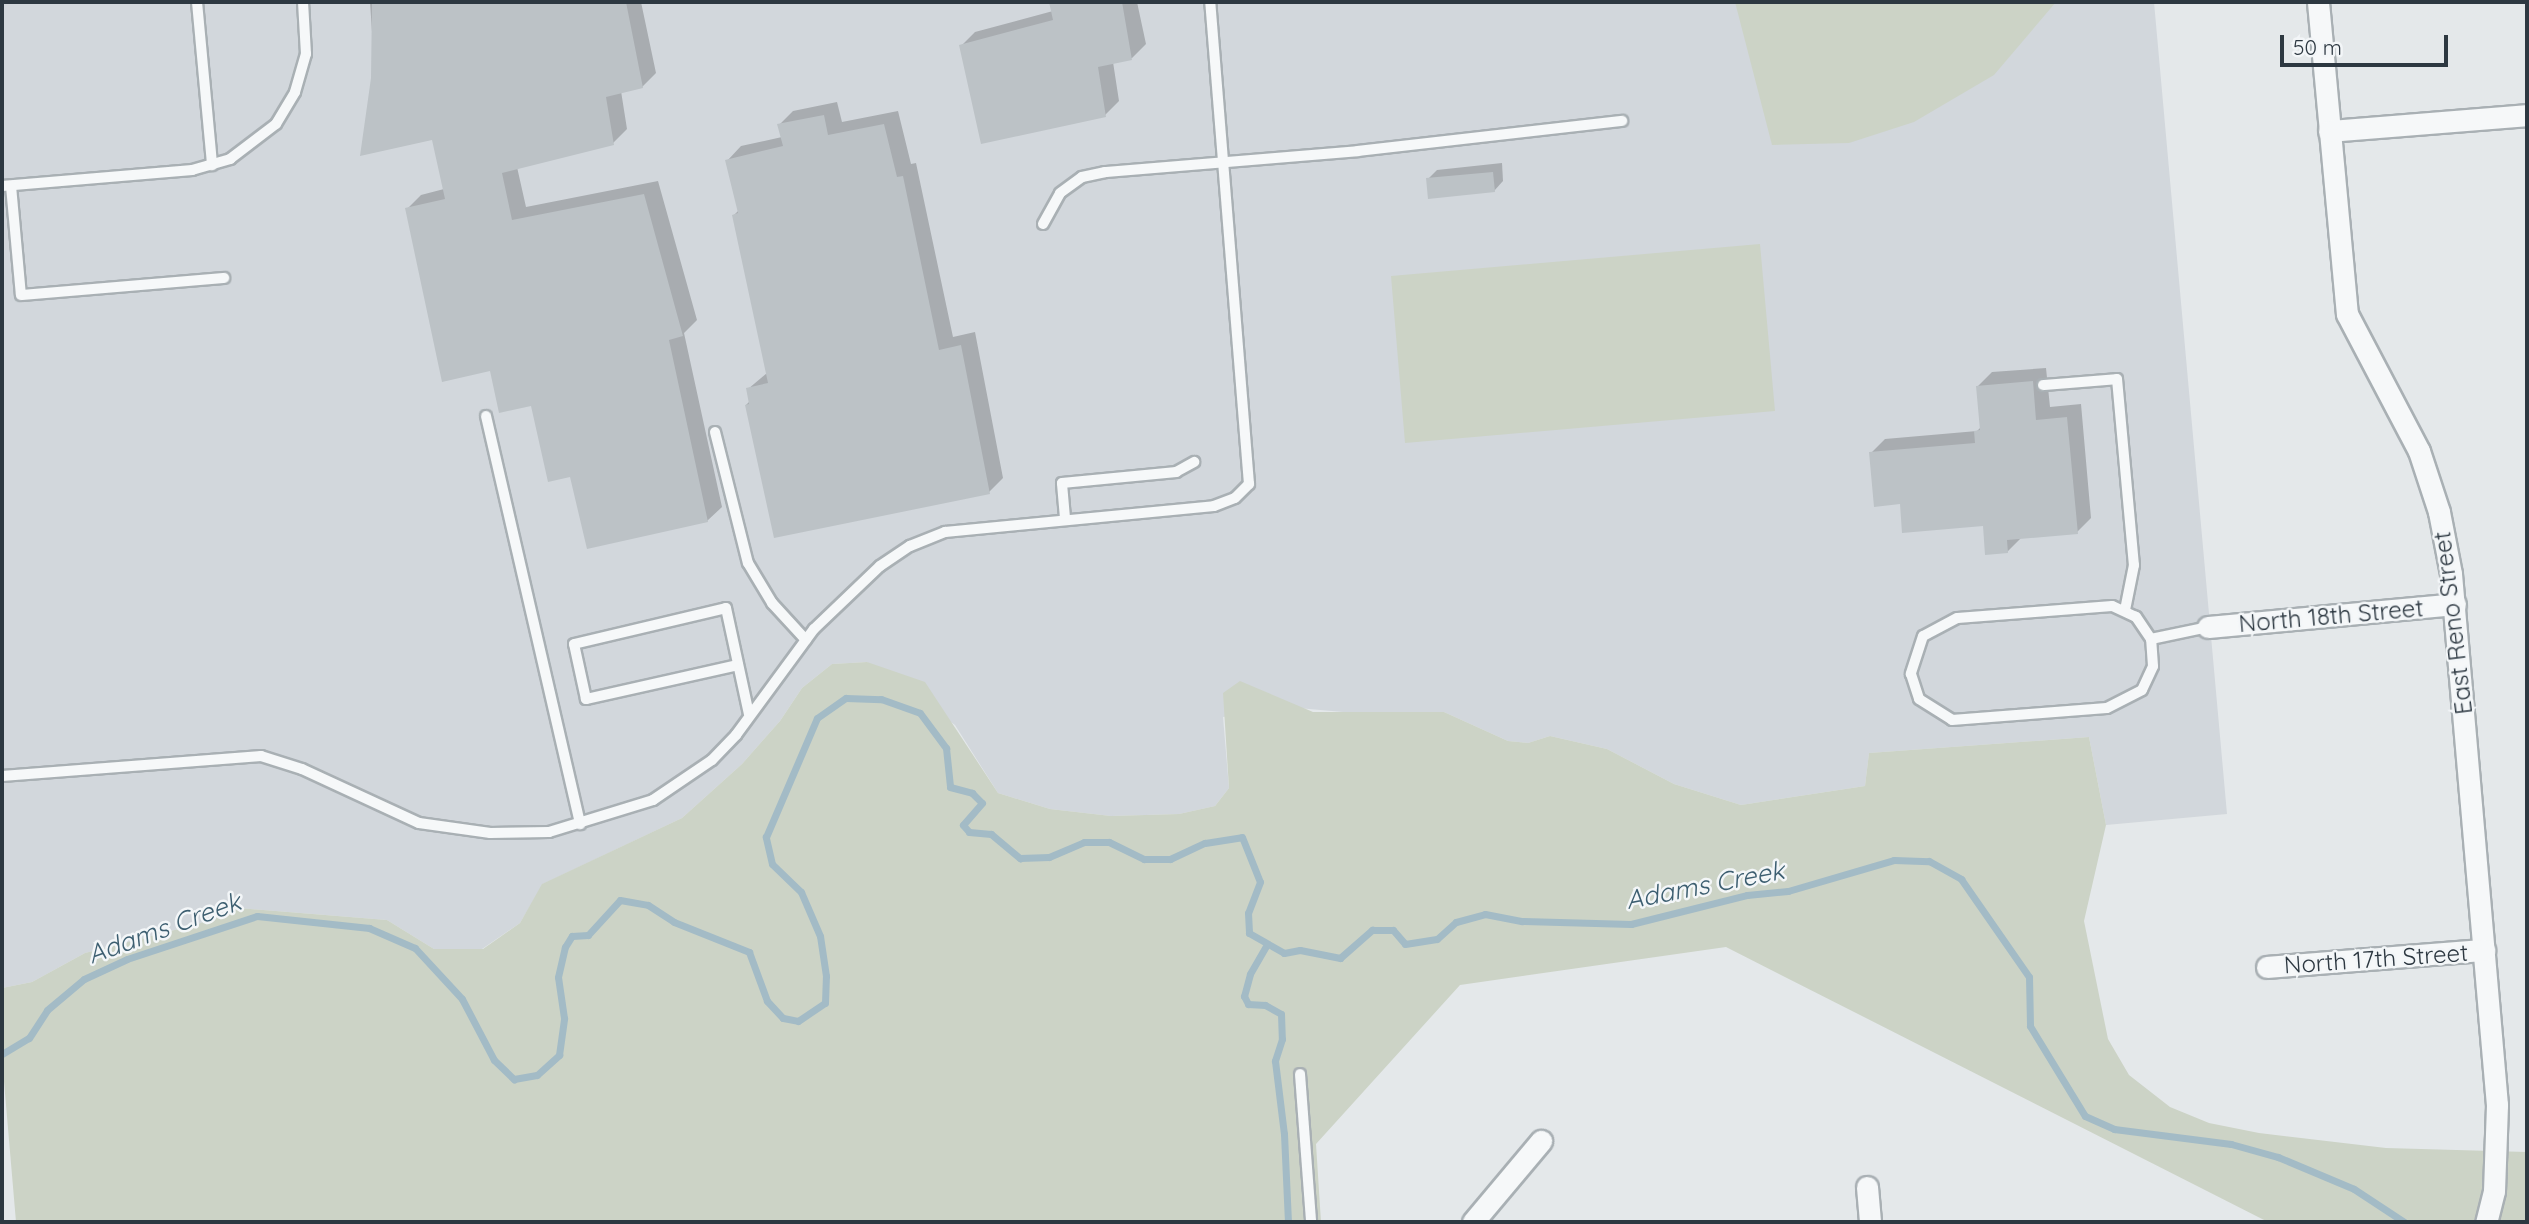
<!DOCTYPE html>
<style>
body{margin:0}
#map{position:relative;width:2529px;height:1224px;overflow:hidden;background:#e4e8ea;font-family:Quicksand,sans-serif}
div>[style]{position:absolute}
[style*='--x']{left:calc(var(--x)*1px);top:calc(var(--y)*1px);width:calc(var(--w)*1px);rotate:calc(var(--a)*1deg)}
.built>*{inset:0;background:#d2d7dc}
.green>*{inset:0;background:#ccd3c6}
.shadow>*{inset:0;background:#0003}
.stream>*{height:7px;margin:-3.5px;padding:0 3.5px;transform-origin:3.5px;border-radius:3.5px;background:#a3bbc6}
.building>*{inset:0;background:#bcc2c6}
.roads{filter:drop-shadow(2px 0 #a9b0b4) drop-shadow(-2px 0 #a9b0b4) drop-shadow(0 2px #a9b0b4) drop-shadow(0 -2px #a9b0b4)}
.lane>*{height:10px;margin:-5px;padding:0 5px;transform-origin:5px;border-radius:5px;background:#f6f8f9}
.street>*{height:21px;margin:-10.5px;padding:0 10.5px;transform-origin:10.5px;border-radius:10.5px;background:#f6f8f9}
span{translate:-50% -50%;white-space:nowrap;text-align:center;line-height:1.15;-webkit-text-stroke:5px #f3f6f8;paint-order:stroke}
.street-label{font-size:24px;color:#2d3841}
.water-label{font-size:26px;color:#3c5e70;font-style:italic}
.frame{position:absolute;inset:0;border:4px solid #2d3841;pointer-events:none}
.scale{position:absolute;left:2280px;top:35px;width:168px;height:32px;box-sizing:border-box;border:4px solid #2d3841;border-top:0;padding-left:9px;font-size:21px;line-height:24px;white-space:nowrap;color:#2d3841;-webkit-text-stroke:5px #f3f6f8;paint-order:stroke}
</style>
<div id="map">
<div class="built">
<i style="clip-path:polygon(2px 2px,2154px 2px,2227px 814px,2106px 825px,2089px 737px,1869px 753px,1865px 786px,1741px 805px,1674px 784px,1607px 749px,1550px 736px,1528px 743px,1508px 741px,1444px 712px,1377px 715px,1298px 708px,1223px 717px,1229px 788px,1215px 806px,1179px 814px,1111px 816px,1050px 809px,998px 793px,955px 725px,867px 662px,832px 664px,802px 688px,780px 721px,742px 764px,682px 818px,543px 884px,520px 923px,482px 949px,434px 949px,387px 920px,239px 908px,198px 924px,85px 953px,32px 982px,2px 988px)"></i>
</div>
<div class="green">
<i style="clip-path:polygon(1735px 2px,2056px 2px,1994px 75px,1914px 122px,1849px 143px,1772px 145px)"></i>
<i style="clip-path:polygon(1760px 244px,1775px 411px,1405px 443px,1391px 276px)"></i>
<i style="clip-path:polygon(867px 662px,925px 682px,998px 793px,1050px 809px,1111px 816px,1179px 814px,1215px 806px,1229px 788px,1223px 693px,1240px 681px,1313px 712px,1444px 712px,1508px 741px,1528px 743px,1550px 736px,1607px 749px,1674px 784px,1741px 805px,1865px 786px,1869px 753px,2089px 737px,2106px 825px,2084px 921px,2108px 1039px,2129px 1075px,2170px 1107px,2209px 1123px,2259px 1133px,2386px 1148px,2527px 1152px,2527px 1222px,2268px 1222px,1726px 947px,1460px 985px,1316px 1144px,1321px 1222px,16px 1222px,2px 1058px,2px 988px,32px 982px,85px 953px,198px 924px,239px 908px,387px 920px,434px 949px,483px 949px,520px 923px,542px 884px,682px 818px,742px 764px,780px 721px,802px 688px,832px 664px)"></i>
</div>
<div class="shadow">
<i style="clip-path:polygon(370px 2px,641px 2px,656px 73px,642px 87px,621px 91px,627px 129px,613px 143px,517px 167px,526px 207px,658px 181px,697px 320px,684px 333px,722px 507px,707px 521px,571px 475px,533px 403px,491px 369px,407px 209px,421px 195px,444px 189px,434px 138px,374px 62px)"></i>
<i style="clip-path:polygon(1051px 2px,1137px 2px,1146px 44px,1132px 58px,1113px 62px,1119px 101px,1105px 115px,961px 46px,975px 32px,1053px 11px)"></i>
<i style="clip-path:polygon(837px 102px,842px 122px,898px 111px,911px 164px,916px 163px,953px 337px,975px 332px,1003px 478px,989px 492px,746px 405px,750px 401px,748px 389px,767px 373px,734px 215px,739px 210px,727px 161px,741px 146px,782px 137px,779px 125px,793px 111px)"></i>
<i style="clip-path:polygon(1502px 163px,1503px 181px,1494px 191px,1428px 179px,1437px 170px)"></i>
<i style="clip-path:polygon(2046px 368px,2050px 407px,2081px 404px,2091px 518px,2077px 532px,2022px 537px,2007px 552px,1984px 524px,1871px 453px,1885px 439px,1977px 431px,1982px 426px,1978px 386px,1992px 372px)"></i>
</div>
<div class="stream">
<i style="--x:1266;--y:946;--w:32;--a:120"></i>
<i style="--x:1250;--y:974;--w:23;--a:105"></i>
<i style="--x:1244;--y:996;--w:9;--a:63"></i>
<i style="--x:1248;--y:1004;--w:17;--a:3"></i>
<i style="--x:1265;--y:1005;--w:18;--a:29"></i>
<i style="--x:1281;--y:1014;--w:25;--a:88"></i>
<i style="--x:1282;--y:1039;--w:23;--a:108"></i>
<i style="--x:1275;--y:1061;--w:74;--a:83"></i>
<i style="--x:1284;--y:1134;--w:88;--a:87.4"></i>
<i style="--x:2;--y:1054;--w:31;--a:-31"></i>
<i style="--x:29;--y:1038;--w:33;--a:-57"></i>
<i style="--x:47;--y:1010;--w:48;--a:-40"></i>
<i style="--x:84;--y:979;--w:47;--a:-24.9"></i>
<i style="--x:127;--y:959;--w:137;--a:-18.3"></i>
<i style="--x:257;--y:916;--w:113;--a:6.1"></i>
<i style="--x:369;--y:928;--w:50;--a:23.5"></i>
<i style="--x:415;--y:948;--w:69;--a:47.3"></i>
<i style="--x:462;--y:999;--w:69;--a:62.3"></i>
<i style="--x:494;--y:1060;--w:28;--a:44"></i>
<i style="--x:514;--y:1079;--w:23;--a:-10"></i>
<i style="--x:537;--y:1075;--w:30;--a:-42"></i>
<i style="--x:559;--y:1055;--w:37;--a:-82"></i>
<i style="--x:564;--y:1018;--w:41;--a:-98.3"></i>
<i style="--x:558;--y:977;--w:31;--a:-77"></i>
<i style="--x:565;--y:947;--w:13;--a:-58"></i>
<i style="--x:572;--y:936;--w:16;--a:-4"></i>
<i style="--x:588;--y:935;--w:47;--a:-47.6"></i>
<i style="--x:620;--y:900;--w:28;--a:10"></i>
<i style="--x:648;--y:905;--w:31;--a:33"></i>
<i style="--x:674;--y:922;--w:81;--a:21.8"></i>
<i style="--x:749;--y:952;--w:52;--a:69.8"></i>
<i style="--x:767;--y:1001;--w:23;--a:47"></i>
<i style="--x:783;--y:1018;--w:15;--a:11"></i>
<i style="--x:798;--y:1021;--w:32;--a:-34"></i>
<i style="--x:825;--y:1003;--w:27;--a:-88"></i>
<i style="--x:826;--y:976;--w:40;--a:-98.5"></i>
<i style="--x:820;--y:936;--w:48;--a:-113.4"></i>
<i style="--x:801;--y:892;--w:40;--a:-136"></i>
<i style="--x:772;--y:864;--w:28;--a:-103"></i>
<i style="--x:766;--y:837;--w:129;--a:-66.8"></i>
<i style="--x:817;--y:718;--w:35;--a:-35"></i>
<i style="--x:846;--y:698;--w:35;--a:2"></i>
<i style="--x:881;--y:699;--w:41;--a:19.7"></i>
<i style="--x:920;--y:713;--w:44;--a:53.4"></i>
<i style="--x:946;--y:748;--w:39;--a:84"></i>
<i style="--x:950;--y:787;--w:23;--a:15"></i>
<i style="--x:972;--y:793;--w:14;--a:45"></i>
<i style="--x:982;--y:803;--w:29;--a:131"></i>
<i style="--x:963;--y:825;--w:9;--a:49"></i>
<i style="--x:969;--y:832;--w:22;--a:5"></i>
<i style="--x:991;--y:834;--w:38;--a:40"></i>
<i style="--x:1020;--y:858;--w:29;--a:-2"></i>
<i style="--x:1049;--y:857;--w:38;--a:-23"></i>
<i style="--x:1084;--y:842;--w:25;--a:0"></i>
<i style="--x:1109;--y:842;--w:39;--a:26"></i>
<i style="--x:1144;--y:859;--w:26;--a:0"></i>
<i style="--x:1170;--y:859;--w:38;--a:-25"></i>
<i style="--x:1205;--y:843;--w:37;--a:-9"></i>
<i style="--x:1242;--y:837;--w:48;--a:68.2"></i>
<i style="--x:1260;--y:882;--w:33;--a:111"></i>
<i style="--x:1248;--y:913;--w:20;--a:87"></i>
<i style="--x:1249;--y:933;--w:40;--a:29.7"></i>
<i style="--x:1284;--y:953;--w:16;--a:-11"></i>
<i style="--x:1300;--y:950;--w:41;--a:11.3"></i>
<i style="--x:1340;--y:958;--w:43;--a:-41.2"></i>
<i style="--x:1372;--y:930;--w:21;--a:0"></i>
<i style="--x:1393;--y:930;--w:18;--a:49"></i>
<i style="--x:1405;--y:944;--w:32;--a:-9"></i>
<i style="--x:1437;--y:939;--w:25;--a:-42"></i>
<i style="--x:1456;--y:922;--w:30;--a:-15"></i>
<i style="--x:1485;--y:914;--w:38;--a:11"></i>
<i style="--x:1522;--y:921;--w:109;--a:1.6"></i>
<i style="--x:1631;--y:924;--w:120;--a:-14"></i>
<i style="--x:1747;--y:895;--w:41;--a:-5.6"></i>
<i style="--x:1788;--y:891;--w:110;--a:-16.3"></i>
<i style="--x:1894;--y:860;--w:35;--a:2"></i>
<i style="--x:1929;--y:861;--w:37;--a:29"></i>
<i style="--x:1961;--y:879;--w:119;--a:55.2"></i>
<i style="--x:2029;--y:977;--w:49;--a:88.8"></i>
<i style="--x:2030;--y:1026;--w:105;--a:58.6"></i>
<i style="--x:2085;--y:1116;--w:32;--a:24"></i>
<i style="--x:2114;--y:1129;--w:118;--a:7.3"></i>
<i style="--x:2231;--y:1144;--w:49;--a:15.5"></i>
<i style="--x:2278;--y:1157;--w:82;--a:22.8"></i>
<i style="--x:2354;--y:1189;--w:60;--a:33.4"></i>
</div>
<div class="building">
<i style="clip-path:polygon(372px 2px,626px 2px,643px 88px,606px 97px,614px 145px,502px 173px,512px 220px,644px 194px,683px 336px,669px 340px,708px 522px,587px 549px,570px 477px,548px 482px,531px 406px,499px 413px,490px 371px,442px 382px,405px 208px,445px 199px,432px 140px,360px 156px,371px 78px)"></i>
<i style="clip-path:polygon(1049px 2px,1122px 2px,1132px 60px,1098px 67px,1106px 117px,981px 144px,959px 45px,1053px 20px)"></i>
<i style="clip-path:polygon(824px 115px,828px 135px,884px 124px,897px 177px,903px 176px,939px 350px,961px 345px,990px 494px,774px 538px,745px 405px,749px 404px,746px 388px,768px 383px,732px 215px,738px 213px,725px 160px,783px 146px,777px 124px)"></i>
<i style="clip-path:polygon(1493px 172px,1495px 192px,1428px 199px,1426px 178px)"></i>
<i style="clip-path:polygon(2033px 381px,2036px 420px,2067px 417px,2078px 534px,2007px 540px,2008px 553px,1985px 555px,1983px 526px,1902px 533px,1900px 504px,1874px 507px,1869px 452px,1975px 443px,1974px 431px,1980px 430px,1976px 386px)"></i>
</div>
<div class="roads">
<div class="lane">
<i style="--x:197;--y:2;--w:164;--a:84.7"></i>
<i style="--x:2;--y:186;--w:191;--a:-4.8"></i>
<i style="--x:192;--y:170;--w:40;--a:-16"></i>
<i style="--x:230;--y:159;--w:58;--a:-37.3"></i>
<i style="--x:276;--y:124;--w:37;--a:-59"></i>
<i style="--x:295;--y:92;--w:40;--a:-74"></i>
<i style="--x:306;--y:54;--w:52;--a:-93.3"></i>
<i style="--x:11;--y:186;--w:109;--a:84.8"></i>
<i style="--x:21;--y:295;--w:204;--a:-4.8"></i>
<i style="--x:1043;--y:224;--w:35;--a:-61"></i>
<i style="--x:1060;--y:193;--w:27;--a:-36"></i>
<i style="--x:1082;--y:177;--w:24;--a:-12"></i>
<i style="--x:1105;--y:172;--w:254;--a:-4.7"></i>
<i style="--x:1358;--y:151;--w:266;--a:-6.5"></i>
<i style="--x:2043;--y:385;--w:74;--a:-4.6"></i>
<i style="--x:2117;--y:379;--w:187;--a:84.8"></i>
<i style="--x:2134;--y:565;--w:46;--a:101.3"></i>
<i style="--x:486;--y:416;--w:419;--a:77"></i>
<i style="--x:715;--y:432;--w:135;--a:75.9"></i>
<i style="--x:748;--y:563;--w:47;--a:59"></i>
<i style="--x:772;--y:603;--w:50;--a:47.4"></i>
<i style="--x:1065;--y:518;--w:35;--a:-95"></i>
<i style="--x:1062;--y:483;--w:115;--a:-5.5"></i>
<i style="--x:1176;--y:472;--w:21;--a:-29"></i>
<i style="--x:2151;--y:639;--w:27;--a:-124"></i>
<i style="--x:2136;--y:617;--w:26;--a:-155"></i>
<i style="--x:2112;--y:606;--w:155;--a:175.6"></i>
<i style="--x:1957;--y:618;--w:38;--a:152"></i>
<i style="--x:1923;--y:636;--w:40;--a:108"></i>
<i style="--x:1911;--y:674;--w:26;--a:72"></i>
<i style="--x:1919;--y:699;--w:39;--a:32"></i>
<i style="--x:1952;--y:720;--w:155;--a:-4.4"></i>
<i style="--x:2107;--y:708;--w:39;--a:-27"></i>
<i style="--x:2142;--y:690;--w:26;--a:-65"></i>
<i style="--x:2153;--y:666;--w:27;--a:-94"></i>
<i style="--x:2151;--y:639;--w:58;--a:-11.9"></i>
<i style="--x:738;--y:665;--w:156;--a:167.4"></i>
<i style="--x:586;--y:699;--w:56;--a:-102.3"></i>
<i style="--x:574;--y:644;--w:156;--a:-13.3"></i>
<i style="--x:726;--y:608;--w:108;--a:77.8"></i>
<i style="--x:2;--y:776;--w:260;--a:-4.4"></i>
<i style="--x:261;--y:756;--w:43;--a:17.6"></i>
<i style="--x:302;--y:769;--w:129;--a:24.8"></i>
<i style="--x:419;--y:823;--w:72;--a:8"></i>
<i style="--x:490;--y:833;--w:59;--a:-1"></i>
<i style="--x:549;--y:832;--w:109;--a:-17.1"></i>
<i style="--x:653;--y:800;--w:71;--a:-34.1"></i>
<i style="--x:712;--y:760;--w:35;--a:-46"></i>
<i style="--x:736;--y:735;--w:132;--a:-53.7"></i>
<i style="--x:814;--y:629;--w:91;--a:-43.7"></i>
<i style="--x:880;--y:566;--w:36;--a:-34"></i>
<i style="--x:910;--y:546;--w:38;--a:-22"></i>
<i style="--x:945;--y:532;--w:270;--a:-5.5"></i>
<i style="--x:1214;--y:506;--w:22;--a:-21"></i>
<i style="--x:1235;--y:498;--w:20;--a:-45"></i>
<i style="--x:1249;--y:484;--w:484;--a:-94.6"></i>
<i style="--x:1300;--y:1074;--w:148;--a:85.7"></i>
</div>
<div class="street">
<i style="--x:2318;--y:2;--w:313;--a:84.7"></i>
<i style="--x:2347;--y:314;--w:155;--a:62.3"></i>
<i style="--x:2419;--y:451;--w:64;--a:71.8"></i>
<i style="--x:2439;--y:512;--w:63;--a:79"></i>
<i style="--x:2451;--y:574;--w:533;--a:85.05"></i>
<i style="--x:2497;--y:1105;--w:86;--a:92"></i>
<i style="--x:2494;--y:1191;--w:32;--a:104"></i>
<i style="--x:2329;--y:131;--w:199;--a:-4.6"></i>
<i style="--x:2208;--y:627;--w:248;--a:-5.3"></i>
<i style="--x:2267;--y:967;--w:218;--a:-4.5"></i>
<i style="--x:1867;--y:1187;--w:35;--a:85"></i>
<i style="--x:1473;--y:1222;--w:106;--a:-50"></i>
</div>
</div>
<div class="street-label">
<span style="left:2331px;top:616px;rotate:-5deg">North 18th Street</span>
<span style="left:2453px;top:623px;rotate:-97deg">East Reno Street</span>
<span style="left:2376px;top:959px;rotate:-4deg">North 17th Street</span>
</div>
<div class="water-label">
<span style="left:1705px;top:885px;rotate:-11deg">Adams Creek</span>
<span style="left:164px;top:928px;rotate:-20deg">Adams Creek</span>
</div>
<div class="frame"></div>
<div class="scale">50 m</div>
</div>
